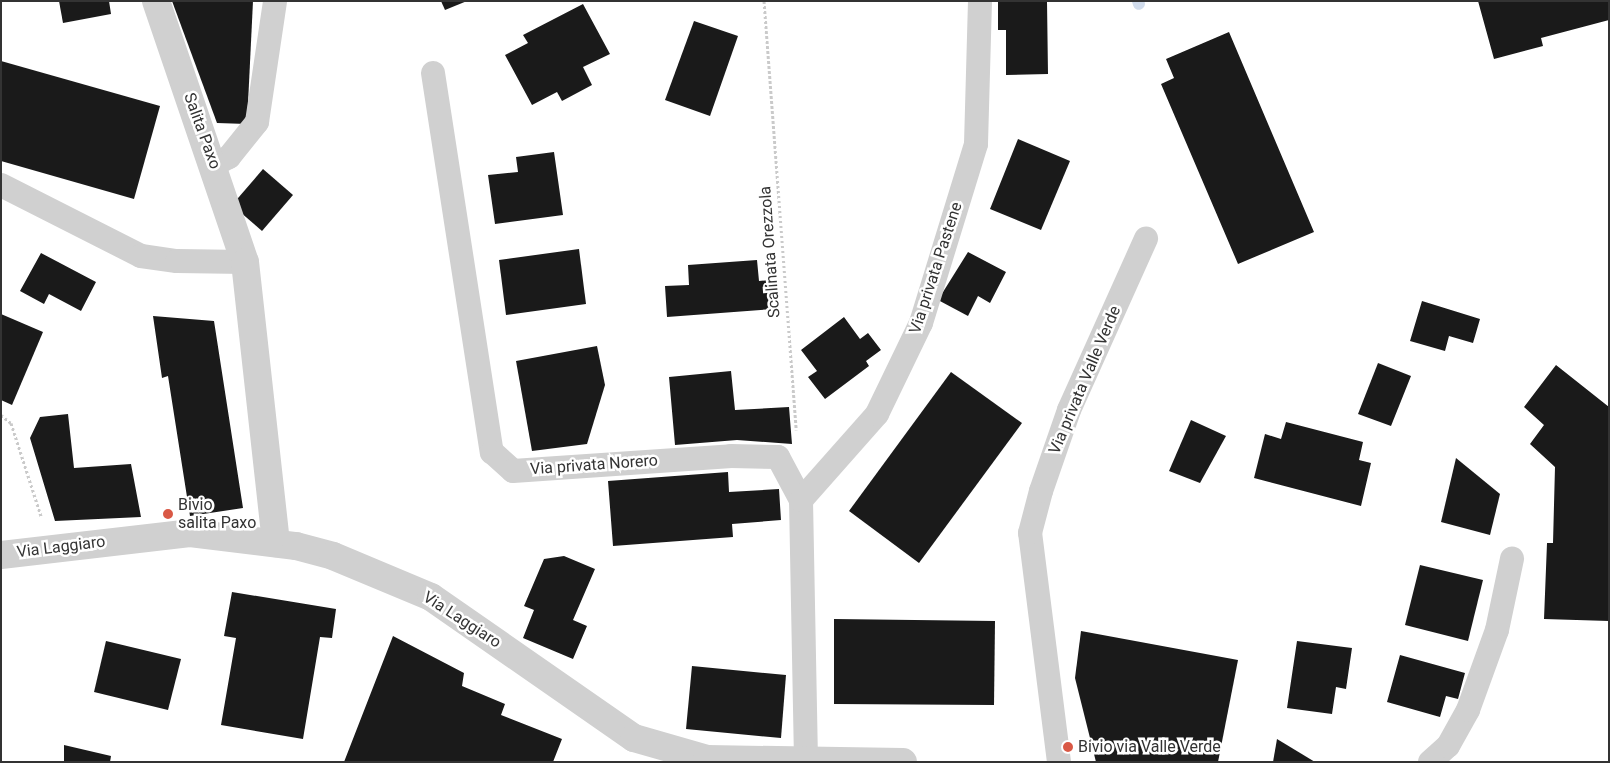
<!DOCTYPE html>
<style>
body{margin:0}
#map{position:relative;width:1610px;height:763px;overflow:hidden;background:#fff;font-family:Roboto,sans-serif}
div>[style]{position:absolute}
[style*='--x']{left:calc(var(--x)*1px);top:calc(var(--y)*1px);width:calc(var(--w)*1px);rotate:calc(var(--a)*1deg)}
.stream>*{height:12px;margin:-6px;padding:0 6px;transform-origin:6px;border-radius:6px;background:#d1dcec}
.building>*{inset:0;background:#1a1a1a}
.path>*{height:3px;margin-top:-1.5px;transform-origin:0;background:repeating-linear-gradient(90deg,#cacaca 0 2.5px,transparent 0 5px)}
.lane>*{height:24px;margin:-12px;padding:0 12px;transform-origin:12px;border-radius:12px;background:#d0d0d0}
.street>*{height:28px;margin:-14px;padding:0 14px;transform-origin:14px;border-radius:14px;background:#d0d0d0}
.dots>*{width:14px;height:14px;translate:-50% -50%;box-sizing:border-box;border:2px solid #fff;border-radius:50%}
span{translate:-50% -50%;white-space:nowrap;text-align:center;line-height:1.15;-webkit-text-stroke:5px #fff;paint-order:stroke}
.street-label{font-size:16px;color:#333}
.poi-label{font-size:16px;color:#333}
.left{translate:0 -50%;text-align:left}
.frame{position:absolute;inset:0;border:2px solid #333;pointer-events:none}
</style>
<div id="map">
<div class="stream">
<i style="--x:1138;--y:1;--w:3;--a:72"></i>
</div>
<div class="building">
<i style="clip-path:polygon(59px 1px,109px 1px,111px 14px,63px 23px)"></i>
<i style="clip-path:polygon(172px 1px,253px 1px,247px 124px,217px 123px)"></i>
<i style="clip-path:polygon(441px 1px,467px 1px,445px 10px)"></i>
<i style="clip-path:polygon(998px 1px,1047px 1px,1048px 74px,1006px 75px,1006px 30px,998px 30px)"></i>
<i style="clip-path:polygon(1478px 1px,1609px 1px,1609px 20px,1541px 38px,1543px 46px,1494px 59px)"></i>
<i style="clip-path:polygon(583px 4px,610px 54px,583px 67px,592px 85px,562px 101px,557px 92px,532px 105px,505px 55px,528px 43px,523px 35px)"></i>
<i style="clip-path:polygon(694px 21px,738px 36px,710px 116px,665px 100px)"></i>
<i style="clip-path:polygon(1229px 32px,1314px 232px,1238px 264px,1161px 84px,1174px 78px,1166px 59px)"></i>
<i style="clip-path:polygon(1px 61px,160px 106px,134px 199px,1px 161px)"></i>
<i style="clip-path:polygon(1018px 139px,1070px 161px,1041px 230px,990px 209px)"></i>
<i style="clip-path:polygon(554px 152px,563px 215px,495px 224px,488px 175px,518px 172px,516px 157px)"></i>
<i style="clip-path:polygon(263px 169px,293px 195px,262px 231px,232px 205px)"></i>
<i style="clip-path:polygon(579px 249px,586px 304px,506px 315px,499px 260px)"></i>
<i style="clip-path:polygon(968px 252px,1006px 272px,990px 303px,978px 296px,968px 316px,938px 300px)"></i>
<i style="clip-path:polygon(41px 253px,96px 282px,81px 311px,49px 294px,44px 304px,20px 291px)"></i>
<i style="clip-path:polygon(757px 260px,759px 281px,772px 280px,773px 309px,667px 317px,665px 286px,689px 285px,688px 265px)"></i>
<i style="clip-path:polygon(1422px 301px,1480px 319px,1473px 343px,1449px 336px,1445px 351px,1410px 341px)"></i>
<i style="clip-path:polygon(1px 314px,43px 332px,12px 405px,1px 400px)"></i>
<i style="clip-path:polygon(153px 316px,214px 321px,243px 508px,190px 516px,168px 376px,162px 378px)"></i>
<i style="clip-path:polygon(844px 317px,860px 339px,868px 333px,881px 350px,866px 361px,869px 366px,825px 399px,808px 377px,817px 371px,801px 350px)"></i>
<i style="clip-path:polygon(597px 346px,605px 385px,587px 444px,532px 451px,516px 361px)"></i>
<i style="clip-path:polygon(1378px 363px,1411px 376px,1391px 426px,1358px 414px)"></i>
<i style="clip-path:polygon(1556px 365px,1609px 407px,1609px 621px,1544px 619px,1547px 543px,1553px 543px,1555px 467px,1530px 444px,1544px 425px,1524px 407px)"></i>
<i style="clip-path:polygon(731px 371px,735px 410px,789px 407px,792px 444px,737px 440px,675px 445px,669px 377px)"></i>
<i style="clip-path:polygon(951px 372px,1022px 423px,919px 563px,849px 511px)"></i>
<i style="clip-path:polygon(68px 414px,74px 468px,131px 464px,141px 517px,55px 521px,30px 438px,40px 417px)"></i>
<i style="clip-path:polygon(1191px 420px,1226px 436px,1200px 483px,1169px 471px)"></i>
<i style="clip-path:polygon(1286px 422px,1363px 442px,1359px 460px,1371px 463px,1361px 506px,1254px 478px,1265px 434px,1281px 439px)"></i>
<i style="clip-path:polygon(1456px 458px,1500px 494px,1490px 535px,1441px 522px)"></i>
<i style="clip-path:polygon(728px 472px,729px 492px,779px 489px,781px 520px,732px 524px,733px 537px,613px 546px,608px 481px)"></i>
<i style="clip-path:polygon(564px 556px,595px 569px,573px 620px,587px 626px,573px 659px,523px 638px,534px 610px,524px 606px,544px 559px)"></i>
<i style="clip-path:polygon(1420px 565px,1483px 580px,1468px 641px,1405px 625px)"></i>
<i style="clip-path:polygon(232px 592px,336px 609px,332px 638px,320px 637px,303px 739px,221px 725px,236px 638px,224px 636px)"></i>
<i style="clip-path:polygon(834px 619px,995px 621px,994px 705px,834px 704px)"></i>
<i style="clip-path:polygon(1081px 631px,1238px 660px,1218px 762px,1096px 762px,1075px 678px)"></i>
<i style="clip-path:polygon(393px 636px,464px 673px,462px 686px,505px 704px,501px 715px,562px 739px,553px 762px,344px 762px)"></i>
<i style="clip-path:polygon(106px 641px,181px 659px,168px 710px,94px 692px)"></i>
<i style="clip-path:polygon(1297px 641px,1352px 648px,1346px 689px,1336px 687px,1332px 714px,1287px 708px)"></i>
<i style="clip-path:polygon(1400px 655px,1465px 673px,1458px 699px,1446px 696px,1440px 717px,1387px 702px)"></i>
<i style="clip-path:polygon(692px 666px,786px 675px,781px 738px,686px 729px)"></i>
<i style="clip-path:polygon(1277px 739px,1315px 762px,1273px 762px)"></i>
<i style="clip-path:polygon(64px 745px,111px 756px,110px 762px,64px 762px)"></i>
</div>
<div class="path">
<i style="--x:764;--y:1;--w:430;--a:85.7"></i>
<i style="--x:1;--y:415;--w:13;--a:39"></i>
<i style="--x:11;--y:423;--w:98;--a:72.1"></i>
</div>
<div class="lane">
<i style="--x:433;--y:73;--w:384;--a:81.2"></i>
<i style="--x:492;--y:452;--w:28;--a:42"></i>
<i style="--x:513;--y:471;--w:219;--a:-3.9"></i>
<i style="--x:731;--y:456;--w:47;--a:1.2"></i>
<i style="--x:778;--y:457;--w:49;--a:61.9"></i>
<i style="--x:801;--y:500;--w:260;--a:88.9"></i>
<i style="--x:214;--y:165;--w:17;--a:-28"></i>
<i style="--x:229;--y:157;--w:45;--a:-51.3"></i>
<i style="--x:257;--y:122;--w:122;--a:-81.5"></i>
<i style="--x:1;--y:185;--w:157;--a:26.9"></i>
<i style="--x:141;--y:256;--w:36;--a:8"></i>
<i style="--x:177;--y:261;--w:68;--a:0.8"></i>
<i style="--x:801;--y:500;--w:115;--a:-48.5"></i>
<i style="--x:877;--y:414;--w:101;--a:-64.2"></i>
<i style="--x:921;--y:323;--w:187;--a:-72.9"></i>
<i style="--x:976;--y:144;--w:143;--a:-88.4"></i>
<i style="--x:1059;--y:762;--w:231;--a:-97.2"></i>
<i style="--x:1030;--y:533;--w:43;--a:-75.3"></i>
<i style="--x:1041;--y:491;--w:86;--a:-70.9"></i>
<i style="--x:1069;--y:410;--w:188;--a:-65.8"></i>
<i style="--x:1430;--y:762;--w:24;--a:-42"></i>
<i style="--x:1448;--y:746;--w:41;--a:-60.9"></i>
<i style="--x:1468;--y:710;--w:85;--a:-70.1"></i>
<i style="--x:1497;--y:630;--w:73;--a:-78.1"></i>
</div>
<div class="street">
<i style="--x:156;--y:1;--w:276;--a:71.2"></i>
<i style="--x:245;--y:262;--w:283;--a:83.7"></i>
<i style="--x:1;--y:555;--w:190;--a:-6.6"></i>
<i style="--x:190;--y:533;--w:107;--a:7"></i>
<i style="--x:296;--y:546;--w:38;--a:15"></i>
<i style="--x:333;--y:556;--w:106;--a:22.7"></i>
<i style="--x:431;--y:597;--w:247;--a:34.8"></i>
<i style="--x:634;--y:738;--w:76;--a:16"></i>
<i style="--x:707;--y:759;--w:196;--a:0.9"></i>
</div>
<div class="dots">
<i style="left:168px;top:514px;background:#d95845"></i>
<i style="left:1068px;top:747px;background:#d95845"></i>
</div>
<div class="street-label">
<span style="left:202px;top:131px;rotate:70deg">Salita Paxo</span>
<span style="left:770px;top:252px;rotate:-94deg">Scalinata Orezzola</span>
<span style="left:936px;top:268px;rotate:-72deg">Via privata Pastene</span>
<span style="left:1085px;top:380px;rotate:-67deg">Via privata Valle Verde</span>
<span style="left:594px;top:465px;rotate:-4deg">Via privata Norero</span>
<span style="left:61px;top:547px;rotate:-7deg">Via Laggiaro</span>
<span style="left:462px;top:620px;rotate:33deg">Via Laggiaro</span>
</div>
<div class="poi-label">
<span class="left" style="left:178px;top:514px">Bivio<br>salita Paxo</span>
<span class="left" style="left:1078px;top:747px">Bivio via Valle Verde</span>
</div>
<div class="frame"></div>
</div>
